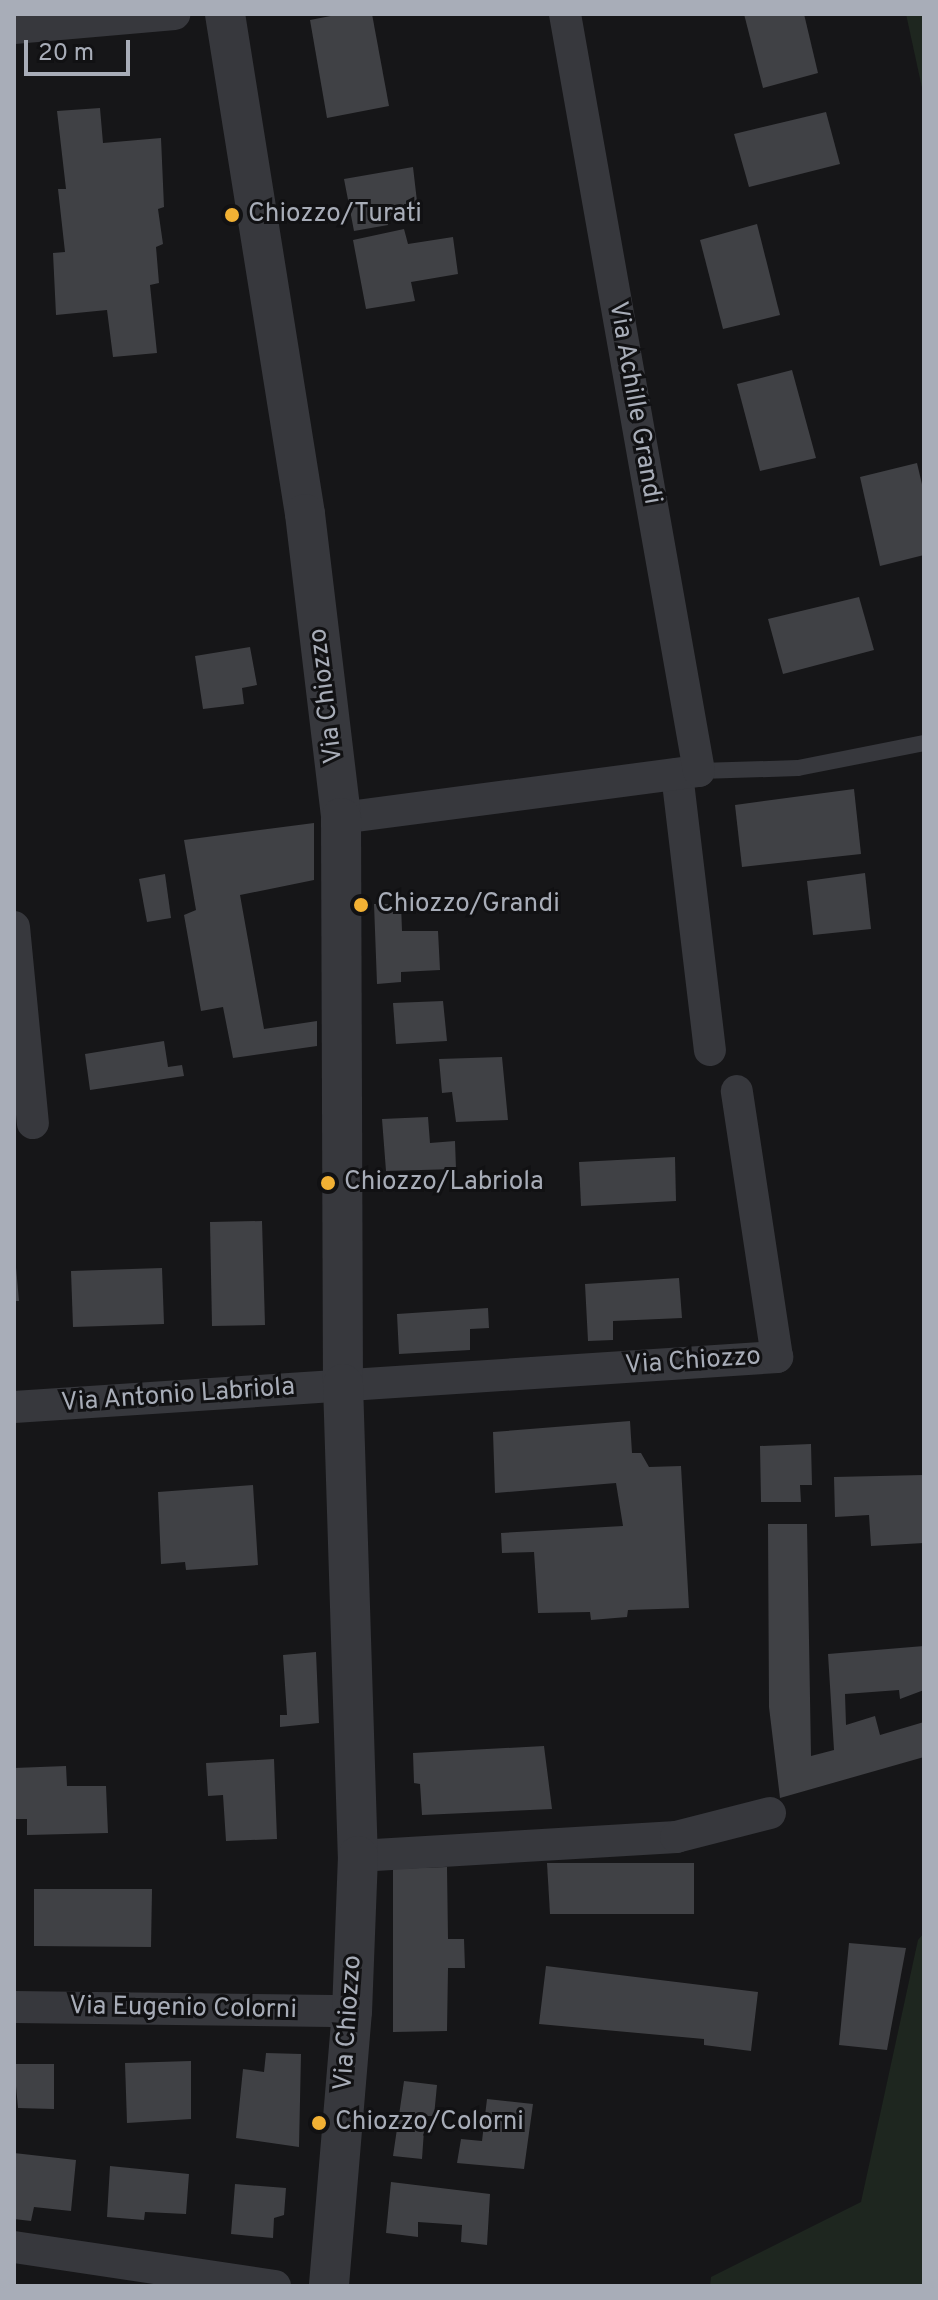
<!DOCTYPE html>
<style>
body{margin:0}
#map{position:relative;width:938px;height:2300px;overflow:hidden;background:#161618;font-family:Overpass,sans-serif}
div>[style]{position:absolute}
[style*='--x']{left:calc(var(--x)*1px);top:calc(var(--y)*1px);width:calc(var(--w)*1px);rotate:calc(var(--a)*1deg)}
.green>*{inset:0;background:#1e261f}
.building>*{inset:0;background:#404145}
.service>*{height:16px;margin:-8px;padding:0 8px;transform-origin:8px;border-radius:8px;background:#37383d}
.minor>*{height:32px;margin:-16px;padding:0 16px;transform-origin:16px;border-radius:16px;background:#37383d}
.tertiary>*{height:40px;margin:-20px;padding:0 20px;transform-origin:20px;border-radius:20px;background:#37383d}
.dots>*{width:22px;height:22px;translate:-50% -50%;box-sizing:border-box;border:4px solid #111113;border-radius:50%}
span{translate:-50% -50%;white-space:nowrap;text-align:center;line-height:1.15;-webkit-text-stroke:6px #111113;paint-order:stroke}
.poi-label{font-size:26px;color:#a8adb8}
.left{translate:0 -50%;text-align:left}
.street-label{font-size:26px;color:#a8adb8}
.frame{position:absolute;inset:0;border:16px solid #a8adb8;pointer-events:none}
.scale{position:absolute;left:24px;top:40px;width:106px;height:36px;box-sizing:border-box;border:4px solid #a8adb8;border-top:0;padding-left:10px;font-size:24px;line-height:28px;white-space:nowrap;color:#a8adb8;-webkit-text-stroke:6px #111113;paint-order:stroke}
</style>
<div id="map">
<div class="green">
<i style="clip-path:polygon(906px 14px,924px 14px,924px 97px)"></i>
<i style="clip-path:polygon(924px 1933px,924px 2286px,710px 2286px,711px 2277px,861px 2202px,918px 1940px)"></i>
</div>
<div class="building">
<i style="clip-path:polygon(341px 14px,372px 14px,389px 106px,327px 118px,310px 20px)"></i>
<i style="clip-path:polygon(744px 14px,804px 14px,818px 73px,763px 88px)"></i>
<i style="clip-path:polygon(100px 108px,103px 143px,161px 138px,164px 207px,158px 209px,163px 244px,156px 247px,159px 283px,150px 285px,157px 353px,113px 357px,107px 310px,56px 315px,53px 253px,65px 252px,58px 189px,66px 189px,57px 111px)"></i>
<i style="clip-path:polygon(826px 112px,840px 164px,749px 187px,734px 134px)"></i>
<i style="clip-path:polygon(413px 167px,418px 210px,387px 217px,388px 225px,354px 231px,344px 179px)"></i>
<i style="clip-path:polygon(757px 224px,780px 315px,723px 329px,700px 240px)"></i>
<i style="clip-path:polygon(404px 229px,408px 244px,453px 237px,458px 274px,411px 282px,415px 301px,366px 309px,353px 240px)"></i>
<i style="clip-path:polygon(792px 370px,816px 458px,760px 471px,737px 384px)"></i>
<i style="clip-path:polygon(917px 463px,924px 493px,924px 555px,880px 566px,860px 477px)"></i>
<i style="clip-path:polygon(859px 597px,874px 650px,783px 674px,768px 619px)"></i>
<i style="clip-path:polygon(250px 647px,257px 685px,242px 688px,244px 704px,203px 709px,195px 656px)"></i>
<i style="clip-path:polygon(854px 789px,861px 854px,742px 867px,735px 805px)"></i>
<i style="clip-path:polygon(314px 823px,314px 880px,240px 895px,264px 1029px,317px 1021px,317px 1046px,233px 1058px,223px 1007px,201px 1011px,184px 915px,196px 910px,184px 840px)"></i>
<i style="clip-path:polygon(865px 873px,871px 929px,813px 935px,807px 881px)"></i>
<i style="clip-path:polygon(165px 874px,171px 918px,147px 922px,139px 879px)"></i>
<i style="clip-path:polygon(374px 904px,401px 904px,402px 931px,438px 931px,440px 970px,401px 972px,401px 982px,377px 984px)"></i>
<i style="clip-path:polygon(443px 1001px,447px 1041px,396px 1044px,393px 1003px)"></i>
<i style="clip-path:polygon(164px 1041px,168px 1067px,182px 1065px,184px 1076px,90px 1090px,85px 1054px)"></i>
<i style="clip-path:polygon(502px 1057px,508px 1120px,456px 1122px,452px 1092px,442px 1093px,439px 1059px)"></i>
<i style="clip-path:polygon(428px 1117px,430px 1143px,455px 1141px,456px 1169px,386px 1171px,382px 1119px)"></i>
<i style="clip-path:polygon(675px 1157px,676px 1201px,581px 1206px,579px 1162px)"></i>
<i style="clip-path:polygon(262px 1221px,265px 1325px,212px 1326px,210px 1222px)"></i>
<i style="clip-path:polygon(14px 1245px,19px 1301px,14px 1301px)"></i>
<i style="clip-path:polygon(162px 1268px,164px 1324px,73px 1327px,71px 1271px)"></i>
<i style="clip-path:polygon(679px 1278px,682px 1318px,613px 1321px,613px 1340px,588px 1341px,585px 1284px)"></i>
<i style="clip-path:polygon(488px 1308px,489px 1328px,470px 1329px,470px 1350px,399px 1354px,397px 1314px)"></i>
<i style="clip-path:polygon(630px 1421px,632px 1453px,641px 1453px,649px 1467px,681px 1466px,689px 1608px,628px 1610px,627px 1617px,591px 1620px,590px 1612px,538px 1613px,534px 1552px,502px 1553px,501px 1533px,623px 1526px,616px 1483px,495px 1493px,493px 1432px)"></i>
<i style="clip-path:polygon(811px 1444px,812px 1485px,800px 1485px,801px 1502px,761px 1502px,760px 1446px)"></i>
<i style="clip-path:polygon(924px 1475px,924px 1543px,871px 1546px,869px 1515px,835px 1517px,834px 1477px)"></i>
<i style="clip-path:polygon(253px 1485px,258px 1565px,186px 1570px,185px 1562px,161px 1564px,158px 1492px)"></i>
<i style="clip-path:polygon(768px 1524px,807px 1524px,811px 1756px,834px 1750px,828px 1654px,924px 1646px,924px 1690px,900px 1699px,899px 1690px,845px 1694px,846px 1725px,875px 1716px,880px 1735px,924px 1722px,924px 1757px,780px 1798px,769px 1707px)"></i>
<i style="clip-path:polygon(316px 1652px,319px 1723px,280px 1727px,280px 1715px,287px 1715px,283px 1655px)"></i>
<i style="clip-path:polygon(544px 1746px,552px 1809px,422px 1815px,420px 1784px,414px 1783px,413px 1753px)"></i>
<i style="clip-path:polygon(274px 1759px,277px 1839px,226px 1841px,223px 1795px,208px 1796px,206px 1763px)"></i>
<i style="clip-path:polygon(66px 1766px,67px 1786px,106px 1786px,108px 1833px,27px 1835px,27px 1819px,14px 1819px,14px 1768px)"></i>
<i style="clip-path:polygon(547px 1863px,694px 1863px,694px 1914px,550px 1914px)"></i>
<i style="clip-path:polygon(447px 1867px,448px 1939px,464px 1939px,465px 1968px,448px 1968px,447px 2031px,393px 2032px,393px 1869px)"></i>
<i style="clip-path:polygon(34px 1889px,152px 1889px,151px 1947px,34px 1946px)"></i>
<i style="clip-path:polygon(849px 1943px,906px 1948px,887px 2050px,839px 2045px)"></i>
<i style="clip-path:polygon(546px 1966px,758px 1992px,751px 2051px,704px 2045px,704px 2039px,539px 2024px)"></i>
<i style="clip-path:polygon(266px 2053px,301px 2054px,299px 2147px,236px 2138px,243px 2069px,264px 2072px)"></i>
<i style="clip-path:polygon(191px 2061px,191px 2119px,127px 2123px,125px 2063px)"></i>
<i style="clip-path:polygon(14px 2064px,54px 2064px,54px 2109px,18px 2108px)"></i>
<i style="clip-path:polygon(404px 2081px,437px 2085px,434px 2116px,425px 2116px,422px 2159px,393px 2156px)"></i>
<i style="clip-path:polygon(487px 2099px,533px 2104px,524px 2169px,457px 2163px,461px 2139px,482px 2141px)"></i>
<i style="clip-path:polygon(14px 2153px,76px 2160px,71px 2211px,34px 2207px,31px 2221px,14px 2219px)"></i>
<i style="clip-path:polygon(110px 2166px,189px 2174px,186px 2214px,145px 2212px,144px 2220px,107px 2217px)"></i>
<i style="clip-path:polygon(391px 2182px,490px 2194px,487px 2245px,461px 2242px,462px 2225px,418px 2222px,418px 2237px,386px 2233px)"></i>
<i style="clip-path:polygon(235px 2184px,286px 2188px,284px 2215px,274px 2218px,273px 2238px,231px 2234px)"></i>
</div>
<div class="service">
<i style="--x:699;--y:771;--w:99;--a:-1.7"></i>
<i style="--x:798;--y:768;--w:128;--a:-11.2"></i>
</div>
<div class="minor">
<i style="--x:14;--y:28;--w:161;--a:-5"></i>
<i style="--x:677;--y:774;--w:278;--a:83.2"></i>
<i style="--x:341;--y:818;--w:361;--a:-7.5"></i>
<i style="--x:699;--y:771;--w:769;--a:-100.04"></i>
<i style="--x:14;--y:927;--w:197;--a:84.5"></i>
<i style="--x:14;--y:1407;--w:765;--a:-3.75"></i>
<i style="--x:777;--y:1357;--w:269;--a:-98.6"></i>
<i style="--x:358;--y:1856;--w:319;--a:-3.4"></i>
<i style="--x:676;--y:1837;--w:97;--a:-14.3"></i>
<i style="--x:14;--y:2007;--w:338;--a:0.7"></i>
<i style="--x:14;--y:2247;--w:264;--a:8.5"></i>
</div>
<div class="tertiary">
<i style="--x:225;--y:14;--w:506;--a:80.91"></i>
<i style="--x:305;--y:514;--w:306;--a:83.2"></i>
<i style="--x:341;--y:818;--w:566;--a:89.8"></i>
<i style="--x:343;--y:1384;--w:472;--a:88.2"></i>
<i style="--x:358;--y:1856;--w:155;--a:92.2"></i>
<i style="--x:352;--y:2011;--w:276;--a:94.8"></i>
</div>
<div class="dots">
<i style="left:232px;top:215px;background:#f2b134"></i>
<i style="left:361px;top:905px;background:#f2b134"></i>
<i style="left:328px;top:1183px;background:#f2b134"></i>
<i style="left:319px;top:2123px;background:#f2b134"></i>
</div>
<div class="poi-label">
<span class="left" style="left:248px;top:215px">Chiozzo/Turati</span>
<span class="left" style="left:377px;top:905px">Chiozzo/Grandi</span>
<span class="left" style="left:344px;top:1183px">Chiozzo/Labriola</span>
<span class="left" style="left:335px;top:2123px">Chiozzo/Colorni</span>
</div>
<div class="street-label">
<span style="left:634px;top:403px;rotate:80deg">Via Achille Grandi</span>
<span style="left:327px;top:696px;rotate:-97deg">Via Chiozzo</span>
<span style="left:693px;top:1362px;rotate:-4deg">Via Chiozzo</span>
<span style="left:178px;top:1396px;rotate:-4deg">Via Antonio Labriola</span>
<span style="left:183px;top:2009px;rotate:1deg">Via Eugenio Colorni</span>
<span style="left:349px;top:2023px;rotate:-86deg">Via Chiozzo</span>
</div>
<div class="frame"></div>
<div class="scale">20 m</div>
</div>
